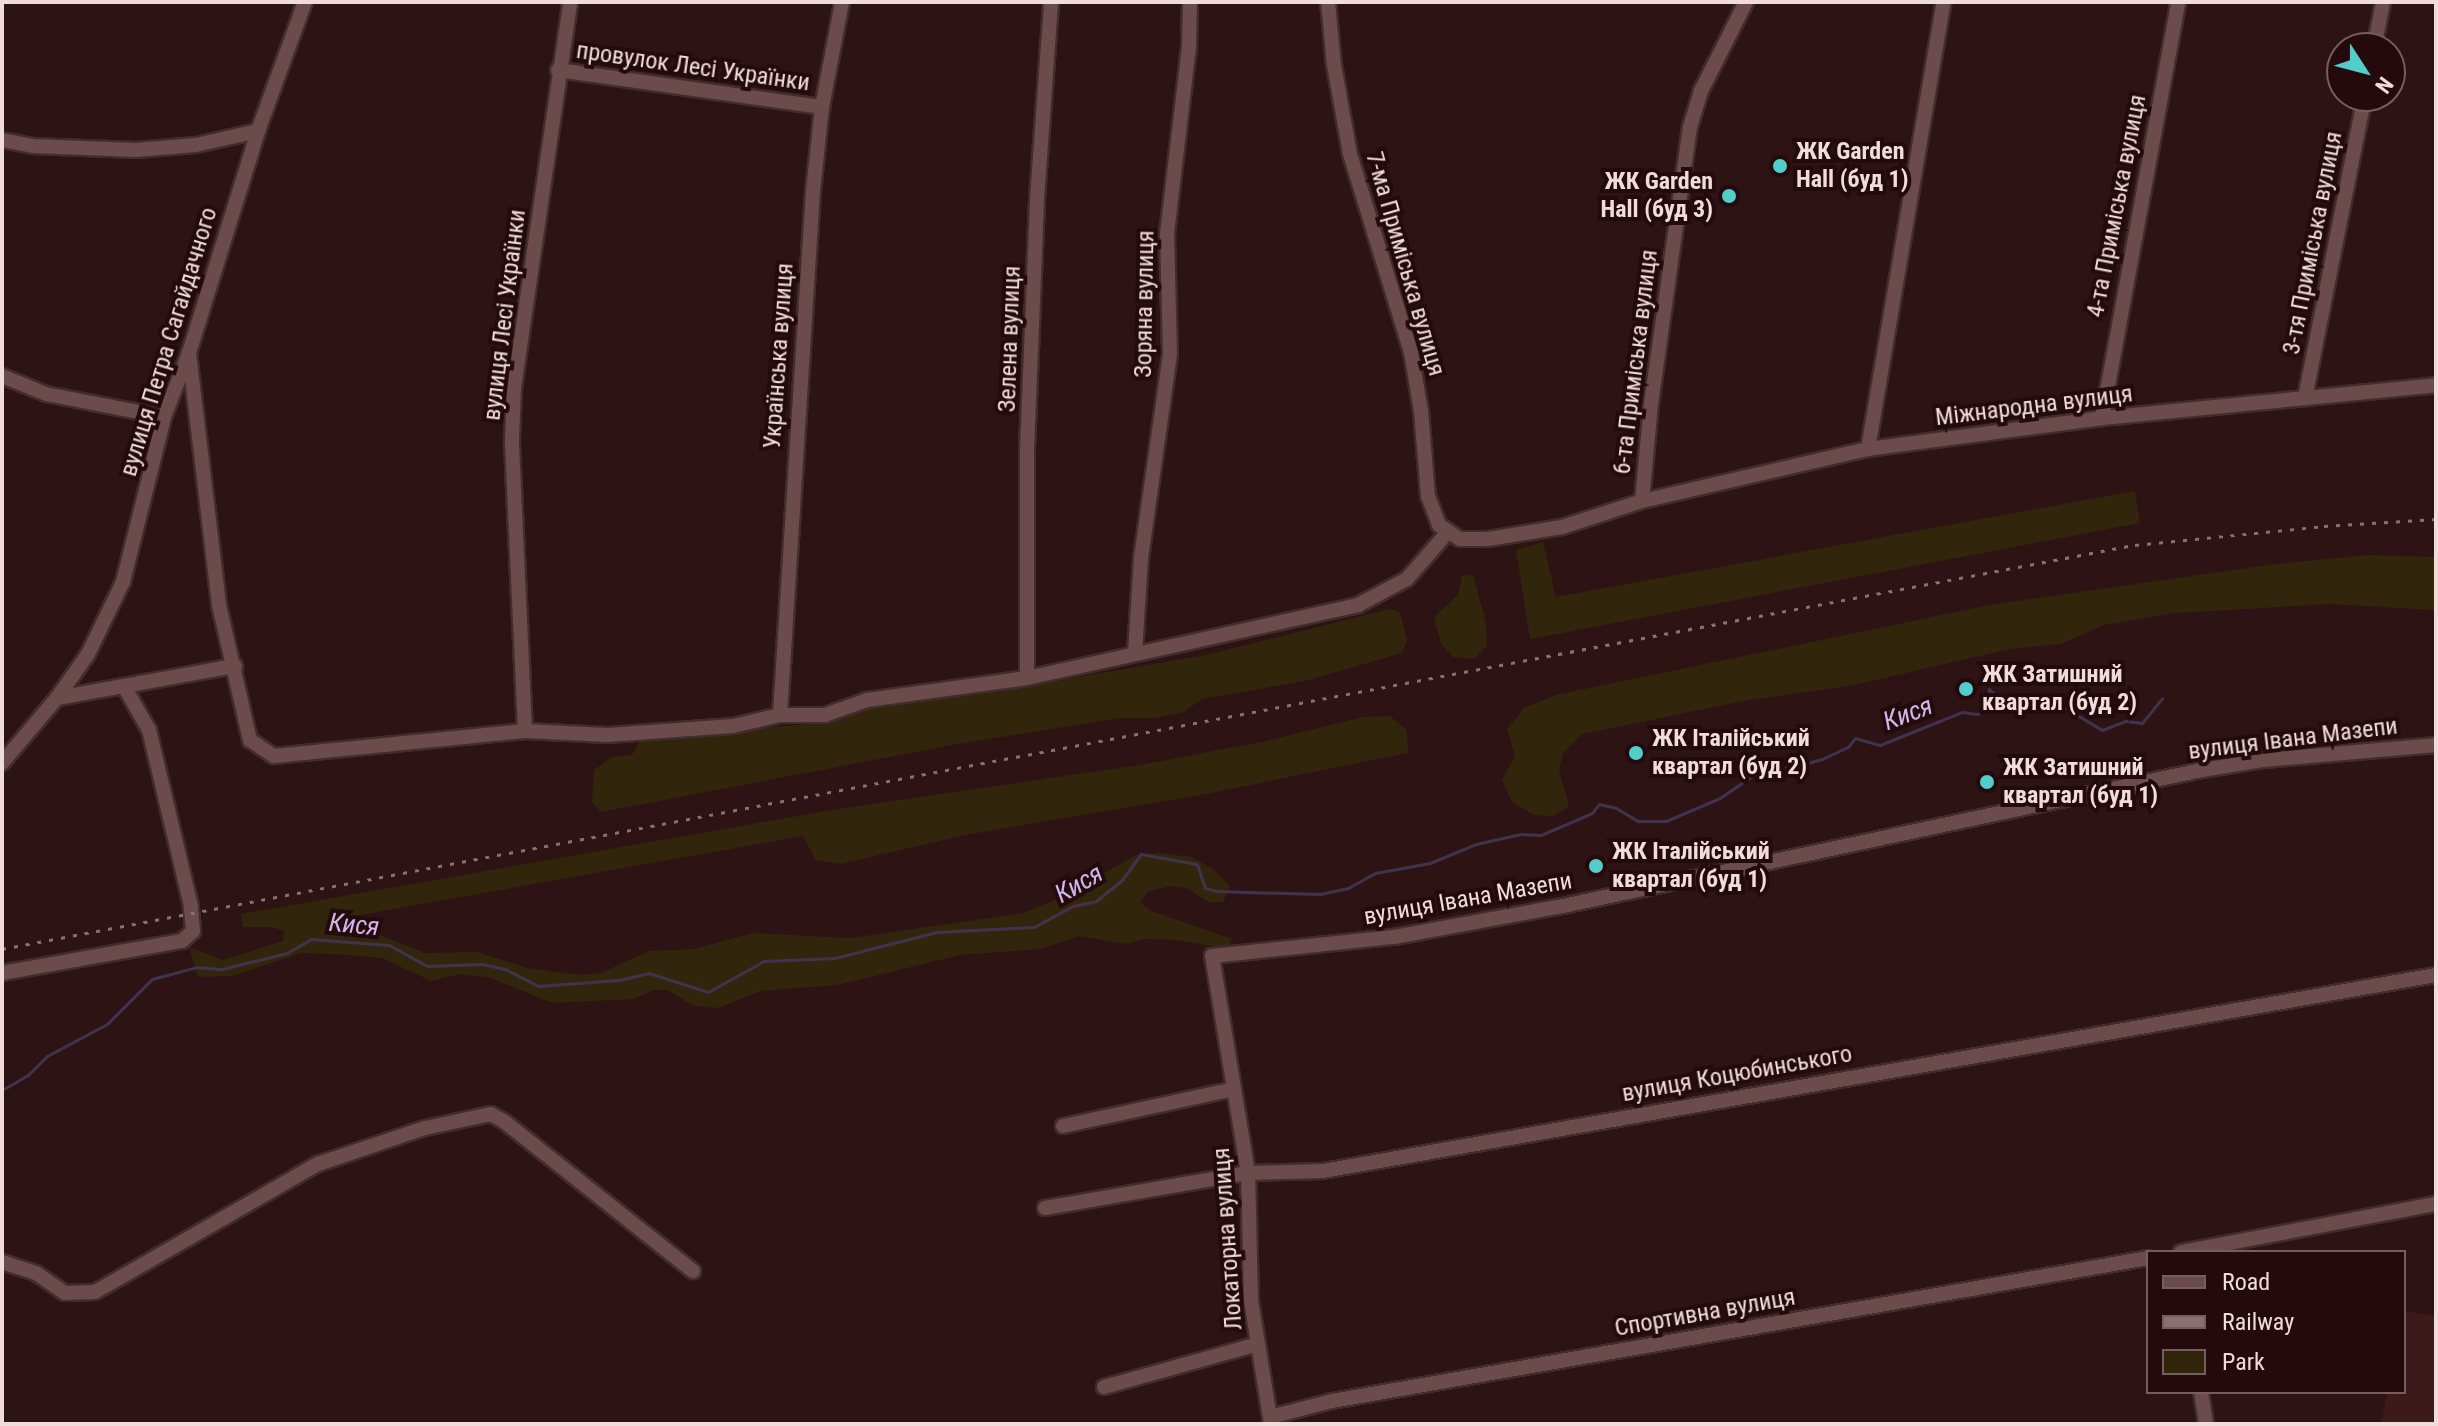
<!DOCTYPE html>
<meta charset="utf-8">
<style>
body{margin:0}
#map{position:relative;width:2438px;height:1426px;overflow:hidden;background:#2e1315;font-family:"Roboto Condensed",sans-serif}
div>[style]{position:absolute}
[style*='--x']{left:calc(var(--x)*1px);top:calc(var(--y)*1px);width:calc(var(--w)*1px);rotate:calc(var(--a)*1deg)}
.built>*{inset:0;background:#3c191b}
.green>*{inset:0;background:#31260b}
.stream>*{height:3px;margin:-1.5px;padding:0 1.5px;transform-origin:1.5px;border-radius:1.5px;background:#41334e}
.roads{filter:drop-shadow(2px 0 #412d2e) drop-shadow(-2px 0 #412d2e) drop-shadow(0 2px #412d2e) drop-shadow(0 -2px #412d2e)}
.street>*{height:14px;margin:-7px;padding:0 7px;transform-origin:7px;border-radius:7px;background:#6b4b4b}
.rail>*{height:3px;margin-top:-1.5px;transform-origin:0;background:repeating-linear-gradient(90deg,#897172 0 4px,transparent 0 12px)}
.dots>*{width:22px;height:22px;translate:-50% -50%;box-sizing:border-box;border:4px solid #240a0c;border-radius:50%}
span{translate:-50% -50%;white-space:nowrap;text-align:center;line-height:1.15;-webkit-text-stroke:8px #240a0c;paint-order:stroke}
.street-label{font-size:24px;color:#f1dcdc}
.poi-label{font-size:24px;color:#f1dcdc;font-weight:700}
.left{translate:0 -50%;text-align:left}
.right{translate:-100% -50%;text-align:right}
.water-label{font-size:26px;color:#d0b6eb;font-style:italic}
.frame{position:absolute;inset:0;border:4px solid #f1dcdc;pointer-events:none}
.legend{position:absolute;left:2146px;top:1250px;width:260px;height:144px;box-sizing:border-box;background:#240a0c;border:2px solid #765e5f;margin:0;padding:10px 14px;list-style:none;font-size:24px;color:#f1dcdc}
.legend li{display:flex;align-items:center;gap:16px;height:40px}
.legend b{width:40px;border:2px solid #765e5f}
.north{position:absolute;left:2326px;top:32px;width:80px;height:80px;box-sizing:border-box;background:#240a0c;border:2px solid #765e5f;border-radius:50%;rotate:126deg;font-size:22px;font-weight:700;line-height:32px;text-align:center;color:#f1dcdc}
.north::after{content:'';display:block;margin:auto;width:28px;height:36px;background:#53cdc9;clip-path:polygon(50% 0,100% 100%,50% 72%,0 100%)}
</style>
<div id="map">
<div class="built">
<i style="clip-path:polygon(2404px 1311px,2436px 1316px,2436px 1424px,2381px 1424px,2387px 1392px,2404px 1392px)"></i>
</div>
<div class="green">
<i style="clip-path:polygon(2135px 491px,2140px 523px,1530px 639px,1516px 550px,1543px 542px,1556px 597px)"></i>
<i style="clip-path:polygon(2369px 555px,2436px 557px,2436px 610px,2330px 604px,2175px 613px,2104px 625px,2061px 644px,2010px 649px,1849px 686px,1749px 700px,1582px 734px,1563px 753px,1559px 770px,1569px 806px,1554px 816px,1534px 815px,1512px 802px,1502px 780px,1515px 756px,1507px 729px,1524px 708px,1556px 695px,1995px 604px,2276px 564px)"></i>
<i style="clip-path:polygon(1473px 574px,1486px 623px,1487px 645px,1475px 659px,1453px 657px,1441px 643px,1434px 617px,1458px 595px,1462px 576px)"></i>
<i style="clip-path:polygon(1390px 609px,1400px 612px,1407px 640px,1402px 653px,1305px 681px,1202px 699px,1184px 712px,1155px 718px,1120px 718px,958px 744px,601px 812px,592px 802px,594px 770px,612px 757px,632px 755px,641px 739px,819px 723px,840px 719px,866px 707px,1009px 689px,1206px 655px)"></i>
<i style="clip-path:polygon(1390px 716px,1407px 730px,1408px 753px,1200px 795px,965px 835px,840px 864px,816px 860px,803px 836px,360px 915px,355px 925px,425px 953px,477px 952px,531px 969px,582px 975px,601px 973px,649px 951px,694px 949px,752px 933px,851px 938px,1023px 913px,1062px 897px,1136px 855px,1159px 853px,1192px 857px,1214px 870px,1230px 886px,1223px 902px,1209px 902px,1186px 888px,1170px 886px,1148px 892px,1140px 902px,1149px 910px,1232px 939px,1229px 949px,1177px 940px,1145px 939px,1125px 944px,1080px 936px,1041px 949px,960px 955px,838px 985px,760px 991px,718px 1008px,692px 1005px,668px 990px,653px 990px,634px 999px,552px 1003px,491px 978px,460px 974px,431px 981px,382px 958px,335px 954px,301px 953px,232px 976px,198px 977px,189px 947px,223px 960px,283px 941px,284px 931px,272px 927px,243px 927px,241px 914px,838px 809px,1140px 765px,1266px 741px,1363px 717px)"></i>
</div>
<div class="stream">
<i style="--x:2;--y:1090;--w:30;--a:-30"></i>
<i style="--x:28;--y:1075;--w:27;--a:-45"></i>
<i style="--x:47;--y:1056;--w:68;--a:-28.1"></i>
<i style="--x:107;--y:1024;--w:64;--a:-45"></i>
<i style="--x:152;--y:979;--w:47;--a:-14.9"></i>
<i style="--x:197;--y:967;--w:25;--a:5"></i>
<i style="--x:222;--y:969;--w:34;--a:-14"></i>
<i style="--x:255;--y:961;--w:33;--a:-14"></i>
<i style="--x:287;--y:953;--w:28;--a:-30"></i>
<i style="--x:311;--y:939;--w:78;--a:4.4"></i>
<i style="--x:389;--y:945;--w:43;--a:28.9"></i>
<i style="--x:427;--y:966;--w:56;--a:-2"></i>
<i style="--x:483;--y:964;--w:23;--a:13"></i>
<i style="--x:505;--y:969;--w:37;--a:27"></i>
<i style="--x:538;--y:986;--w:81;--a:-4.2"></i>
<i style="--x:619;--y:980;--w:31;--a:-13"></i>
<i style="--x:649;--y:973;--w:62;--a:17.9"></i>
<i style="--x:708;--y:992;--w:64;--a:-29"></i>
<i style="--x:764;--y:961;--w:71;--a:-2.4"></i>
<i style="--x:835;--y:958;--w:105;--a:-14.3"></i>
<i style="--x:937;--y:932;--w:97;--a:-3"></i>
<i style="--x:1034;--y:927;--w:44;--a:-28.3"></i>
<i style="--x:1073;--y:906;--w:24;--a:-12"></i>
<i style="--x:1096;--y:901;--w:33;--a:-39"></i>
<i style="--x:1122;--y:880;--w:32;--a:-54"></i>
<i style="--x:1141;--y:854;--w:57;--a:10.1"></i>
<i style="--x:1197;--y:864;--w:25;--a:72"></i>
<i style="--x:1205;--y:888;--w:11;--a:15"></i>
<i style="--x:1216;--y:891;--w:104;--a:1.7"></i>
<i style="--x:1320;--y:894;--w:29;--a:-12"></i>
<i style="--x:1348;--y:888;--w:31;--a:-29"></i>
<i style="--x:1375;--y:873;--w:56;--a:-10.3"></i>
<i style="--x:1430;--y:863;--w:50;--a:-22.4"></i>
<i style="--x:1476;--y:844;--w:46;--a:-12.5"></i>
<i style="--x:1521;--y:834;--w:20;--a:3"></i>
<i style="--x:1541;--y:835;--w:56;--a:-23.3"></i>
<i style="--x:1592;--y:813;--w:11;--a:-52"></i>
<i style="--x:1599;--y:804;--w:17;--a:13"></i>
<i style="--x:1616;--y:808;--w:26;--a:31"></i>
<i style="--x:1638;--y:821;--w:28;--a:0"></i>
<i style="--x:1666;--y:821;--w:59;--a:-23.1"></i>
<i style="--x:1720;--y:798;--w:47;--a:-34.7"></i>
<i style="--x:1759;--y:771;--w:35;--a:-7"></i>
<i style="--x:1794;--y:767;--w:29;--a:-16"></i>
<i style="--x:1822;--y:759;--w:29;--a:-25"></i>
<i style="--x:1848;--y:747;--w:11;--a:-52"></i>
<i style="--x:1855;--y:738;--w:26;--a:16"></i>
<i style="--x:1880;--y:745;--w:88;--a:-21.9"></i>
<i style="--x:1962;--y:712;--w:15;--a:8"></i>
<i style="--x:1977;--y:714;--w:13;--a:-27"></i>
<i style="--x:1989;--y:708;--w:19;--a:-90"></i>
<i style="--x:1989;--y:689;--w:17;--a:45"></i>
<i style="--x:2001;--y:701;--w:32;--a:-7"></i>
<i style="--x:2033;--y:697;--w:19;--a:9"></i>
<i style="--x:2052;--y:700;--w:58;--a:31"></i>
<i style="--x:2102;--y:730;--w:26;--a:-21"></i>
<i style="--x:2126;--y:721;--w:16;--a:7"></i>
<i style="--x:2142;--y:723;--w:32;--a:-51"></i>
</div>
<div class="roads">
<div class="street">
<i style="--x:1328;--y:2;--w:63;--a:84.6"></i>
<i style="--x:1334;--y:65;--w:90;--a:79.8"></i>
<i style="--x:1350;--y:154;--w:207;--a:72.9"></i>
<i style="--x:1411;--y:352;--w:60;--a:80.4"></i>
<i style="--x:1421;--y:411;--w:85;--a:85.3"></i>
<i style="--x:1428;--y:496;--w:31;--a:69"></i>
<i style="--x:1439;--y:525;--w:25;--a:34"></i>
<i style="--x:1460;--y:539;--w:28;--a:0"></i>
<i style="--x:1488;--y:539;--w:75;--a:-9.2"></i>
<i style="--x:1562;--y:527;--w:84;--a:-18"></i>
<i style="--x:1642;--y:501;--w:232;--a:-13"></i>
<i style="--x:1868;--y:449;--w:236;--a:-7.5"></i>
<i style="--x:2102;--y:418;--w:336;--a:-5.6"></i>
<i style="--x:2374;--y:48;--w:47;--a:-78.9"></i>
<i style="--x:558;--y:70;--w:267;--a:8"></i>
<i style="--x:2;--y:140;--w:31;--a:11"></i>
<i style="--x:32;--y:146;--w:104;--a:2.2"></i>
<i style="--x:136;--y:150;--w:60;--a:-4.8"></i>
<i style="--x:196;--y:145;--w:64;--a:-12.7"></i>
<i style="--x:189;--y:353;--w:254;--a:83.2"></i>
<i style="--x:219;--y:605;--w:139;--a:77.1"></i>
<i style="--x:250;--y:740;--w:29;--a:34"></i>
<i style="--x:274;--y:756;--w:252;--a:-5.7"></i>
<i style="--x:525;--y:731;--w:83;--a:2.8"></i>
<i style="--x:608;--y:735;--w:125;--a:-4.1"></i>
<i style="--x:733;--y:726;--w:48;--a:-13.2"></i>
<i style="--x:780;--y:715;--w:45;--a:0"></i>
<i style="--x:825;--y:715;--w:45;--a:-19.7"></i>
<i style="--x:867;--y:700;--w:162;--a:-7.8"></i>
<i style="--x:1027;--y:678;--w:339;--a:-12.4"></i>
<i style="--x:1358;--y:605;--w:55;--a:-28"></i>
<i style="--x:1407;--y:579;--w:61;--a:-49"></i>
<i style="--x:2;--y:376;--w:48;--a:22.2"></i>
<i style="--x:46;--y:394;--w:120;--a:11"></i>
<i style="--x:2305;--y:398;--w:308;--a:-78.8"></i>
<i style="--x:2102;--y:418;--w:423;--a:-79.6"></i>
<i style="--x:1868;--y:449;--w:453;--a:-80.4"></i>
<i style="--x:1642;--y:501;--w:97;--a:-84.7"></i>
<i style="--x:1651;--y:404;--w:280;--a:-82"></i>
<i style="--x:1690;--y:127;--w:38;--a:-73"></i>
<i style="--x:1701;--y:91;--w:100;--a:-63.2"></i>
<i style="--x:1135;--y:653;--w:95;--a:-86.4"></i>
<i style="--x:1141;--y:558;--w:206;--a:-81.9"></i>
<i style="--x:1170;--y:354;--w:120;--a:-91.4"></i>
<i style="--x:1167;--y:234;--w:187;--a:-83.3"></i>
<i style="--x:1189;--y:48;--w:46;--a:-88.8"></i>
<i style="--x:1027;--y:678;--w:228;--a:-90"></i>
<i style="--x:1027;--y:450;--w:251;--a:-87.7"></i>
<i style="--x:1037;--y:199;--w:197;--a:-85.9"></i>
<i style="--x:57;--y:698;--w:181;--a:-10.2"></i>
<i style="--x:780;--y:715;--w:525;--a:-86.4"></i>
<i style="--x:813;--y:191;--w:84;--a:-83.9"></i>
<i style="--x:822;--y:107;--w:107;--a:-79.2"></i>
<i style="--x:525;--y:731;--w:291;--a:-92.6"></i>
<i style="--x:512;--y:440;--w:52;--a:-87.8"></i>
<i style="--x:514;--y:388;--w:390;--a:-81.7"></i>
<i style="--x:2;--y:763;--w:85;--a:-49.8"></i>
<i style="--x:57;--y:698;--w:54;--a:-54.8"></i>
<i style="--x:88;--y:654;--w:80;--a:-64.1"></i>
<i style="--x:123;--y:582;--w:170;--a:-76"></i>
<i style="--x:164;--y:417;--w:69;--a:-68.7"></i>
<i style="--x:189;--y:353;--w:232;--a:-72.7"></i>
<i style="--x:258;--y:131;--w:137;--a:-70"></i>
<i style="--x:2;--y:973;--w:183;--a:-10.1"></i>
<i style="--x:182;--y:941;--w:15;--a:-42"></i>
<i style="--x:193;--y:931;--w:25;--a:-95"></i>
<i style="--x:191;--y:906;--w:181;--a:-103.4"></i>
<i style="--x:149;--y:730;--w:48;--a:-119.7"></i>
<i style="--x:1063;--y:1126;--w:175;--a:-12.2"></i>
<i style="--x:1045;--y:1208;--w:206;--a:-9.8"></i>
<i style="--x:1248;--y:1173;--w:75;--a:-1.5"></i>
<i style="--x:1323;--y:1171;--w:1130;--a:-9.99"></i>
<i style="--x:2181;--y:1252;--w:259;--a:-10.7"></i>
<i style="--x:2;--y:1262;--w:36;--a:18"></i>
<i style="--x:36;--y:1273;--w:35;--a:35"></i>
<i style="--x:65;--y:1293;--w:30;--a:-2"></i>
<i style="--x:95;--y:1292;--w:257;--a:-29.9"></i>
<i style="--x:318;--y:1164;--w:113;--a:-18.6"></i>
<i style="--x:425;--y:1128;--w:67;--a:-12"></i>
<i style="--x:491;--y:1114;--w:16;--a:30"></i>
<i style="--x:505;--y:1122;--w:240;--a:38.4"></i>
<i style="--x:1104;--y:1387;--w:160;--a:-15.6"></i>
<i style="--x:2201;--y:1392;--w:32;--a:81"></i>
<i style="--x:1270;--y:1417;--w:64;--a:-14.5"></i>
<i style="--x:1332;--y:1401;--w:828;--a:-9.94"></i>
<i style="--x:1271;--y:1424;--w:125;--a:-99.2"></i>
<i style="--x:1251;--y:1301;--w:128;--a:-91.3"></i>
<i style="--x:1248;--y:1173;--w:220;--a:-99.4"></i>
<i style="--x:1212;--y:956;--w:183;--a:-6"></i>
<i style="--x:1394;--y:937;--w:172;--a:-10.4"></i>
<i style="--x:1563;--y:906;--w:653;--a:-12.02"></i>
<i style="--x:2202;--y:770;--w:63;--a:-9.2"></i>
<i style="--x:2264;--y:760;--w:173;--a:-5"></i>
</div>
</div>
<div class="rail">
<i style="--x:2;--y:949;--w:2171;--a:-10.73"></i>
<i style="--x:2135;--y:545;--w:190;--a:-5.7"></i>
<i style="--x:2324;--y:526;--w:112;--a:-3.6"></i>
</div>
<div class="dots">
<i style="left:1780px;top:166px;background:#53cdc9"></i>
<i style="left:1729px;top:196px;background:#53cdc9"></i>
<i style="left:1966px;top:689px;background:#53cdc9"></i>
<i style="left:1636px;top:753px;background:#53cdc9"></i>
<i style="left:1987px;top:782px;background:#53cdc9"></i>
<i style="left:1596px;top:866px;background:#53cdc9"></i>
</div>
<div class="street-label">
<span style="left:693px;top:67px;rotate:8deg">провулок Лесі Українки</span>
<span style="left:2117px;top:206px;rotate:-79deg">4-та Приміська вулиця</span>
<span style="left:2313px;top:243px;rotate:-79deg">3-тя Приміська вулиця</span>
<span style="left:1405px;top:264px;rotate:74deg">7-ма Приміська вулиця</span>
<span style="left:1145px;top:304px;rotate:-89deg">Зоряна вулиця</span>
<span style="left:505px;top:315px;rotate:-83deg">вулиця Лесі Українки</span>
<span style="left:1010px;top:339px;rotate:-88deg">Зелена вулиця</span>
<span style="left:169px;top:342px;rotate:-73deg">вулиця Петра Сагайдачного</span>
<span style="left:779px;top:356px;rotate:-86deg">Українська вулиця</span>
<span style="left:1636px;top:362px;rotate:-83deg">6-та Приміська вулиця</span>
<span style="left:2034px;top:406px;rotate:-7deg">Міжнародна вулиця</span>
<span style="left:2293px;top:739px;rotate:-7deg">вулиця Івана Мазепи</span>
<span style="left:1468px;top:899px;rotate:-10deg">вулиця Івана Мазепи</span>
<span style="left:1737px;top:1074px;rotate:-10deg">вулиця Коцюбинського</span>
<span style="left:1228px;top:1239px;rotate:-94deg">Локаторна вулиця</span>
<span style="left:1705px;top:1313px;rotate:-10deg">Спортивна вулиця</span>
</div>
<div class="poi-label">
<span class="left" style="left:1796px;top:166px">ЖК Garden<br>Hall (буд 1)</span>
<span class="right" style="left:1713px;top:196px">ЖК Garden<br>Hall (буд 3)</span>
<span class="left" style="left:1982px;top:689px">ЖК Затишний<br>квартал (буд 2)</span>
<span class="left" style="left:1652px;top:753px">ЖК Італійський<br>квартал (буд 2)</span>
<span class="left" style="left:2003px;top:782px">ЖК Затишний<br>квартал (буд 1)</span>
<span class="left" style="left:1612px;top:866px">ЖК Італійський<br>квартал (буд 1)</span>
</div>
<div class="water-label">
<span style="left:1908px;top:714px;rotate:-21deg">Кися</span>
<span style="left:1079px;top:884px;rotate:-30deg">Кися</span>
<span style="left:354px;top:925px;rotate:5deg">Кися</span>
</div>
<div class="frame"></div>
<ul class="legend">
<li><b style="height:10px;background:#6b4b4b"></b>Road</li>
<li><b style="height:10px;background:#897172"></b>Railway</li>
<li><b style="height:22px;background:#31260b"></b>Park</li>
</ul>
<div class="north">N</div>
</div>
